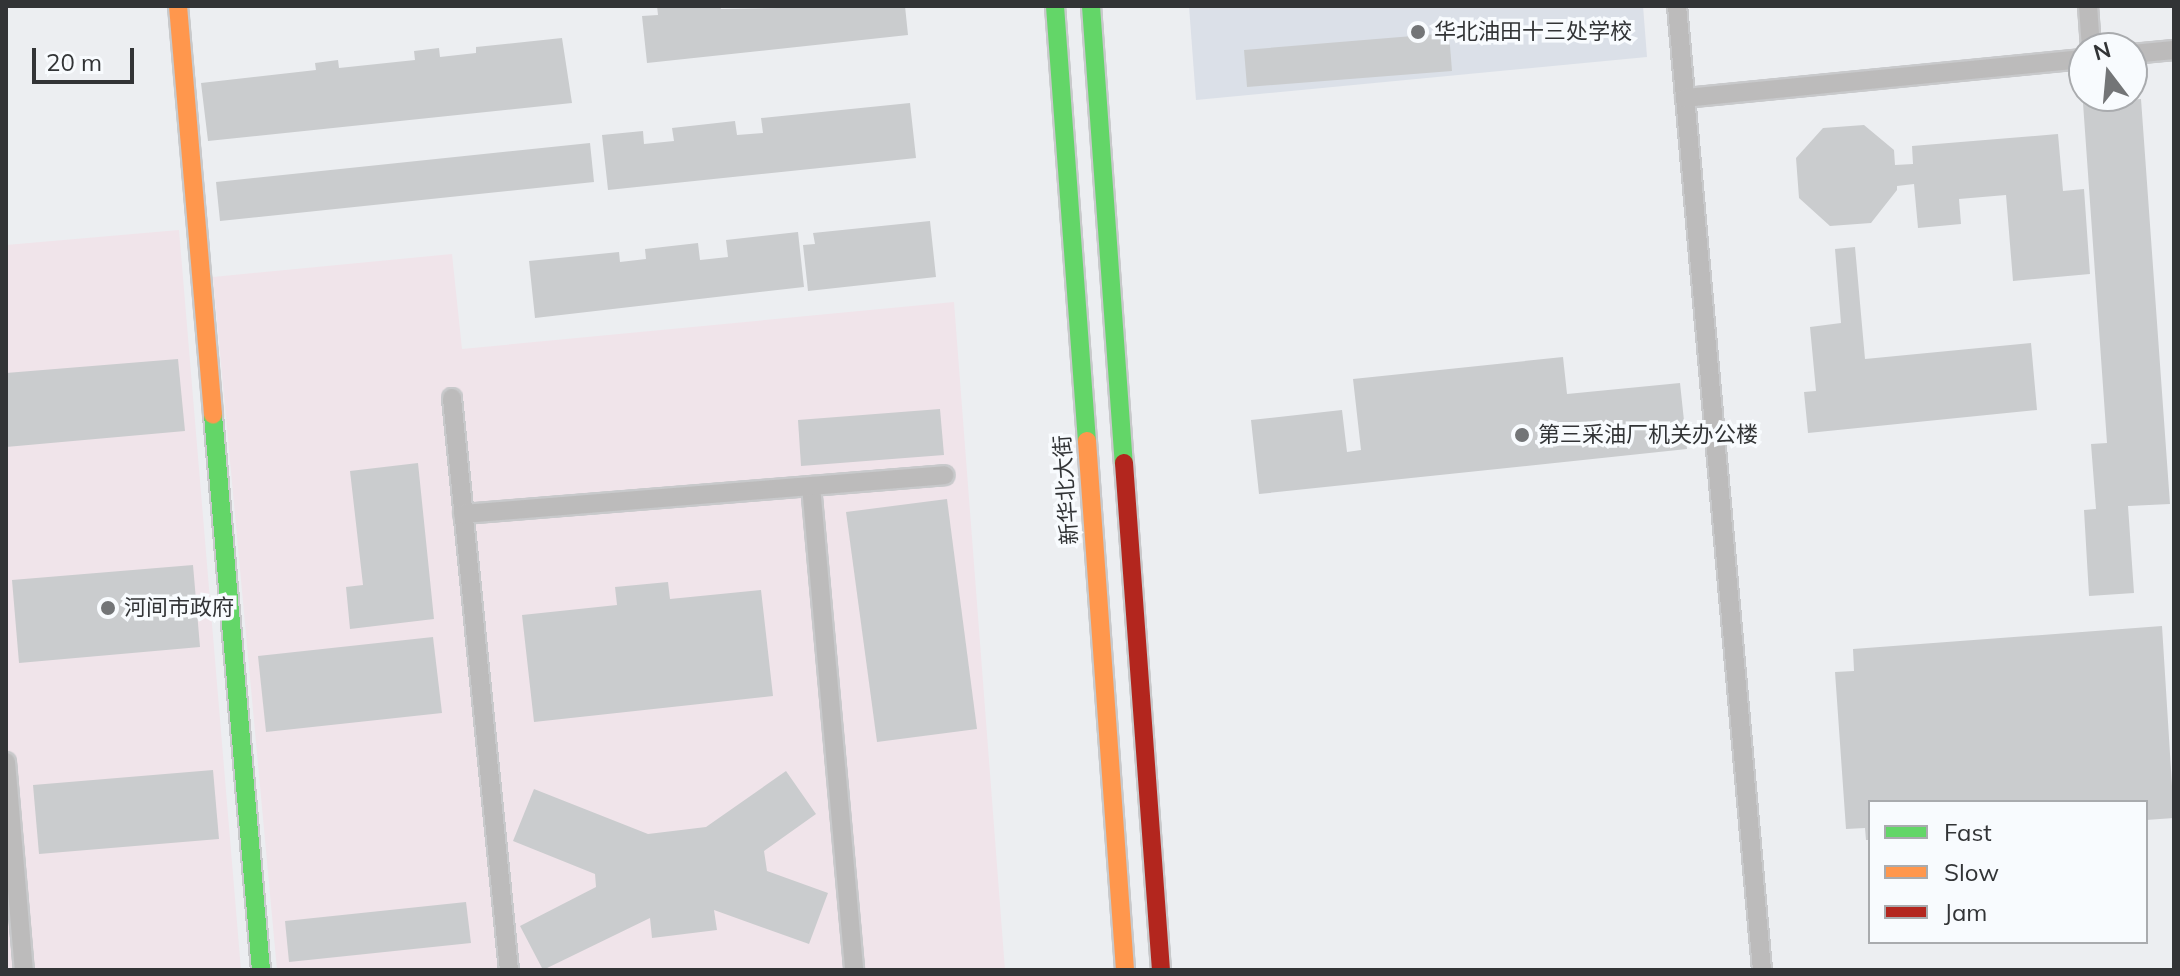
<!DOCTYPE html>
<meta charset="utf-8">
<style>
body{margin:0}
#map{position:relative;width:2180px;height:976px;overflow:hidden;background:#eceef1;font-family:Mulish,"Noto Sans SC",sans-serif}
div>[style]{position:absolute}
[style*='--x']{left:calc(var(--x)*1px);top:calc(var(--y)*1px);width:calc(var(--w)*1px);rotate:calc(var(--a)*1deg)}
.commercial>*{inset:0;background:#f0e4ea}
.built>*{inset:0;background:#dbe0e8}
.building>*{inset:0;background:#caccce}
.roads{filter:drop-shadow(2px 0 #c8c9cb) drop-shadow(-2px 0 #c8c9cb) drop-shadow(0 2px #c8c9cb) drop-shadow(0 -2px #c8c9cb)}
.lane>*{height:18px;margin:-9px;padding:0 9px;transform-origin:9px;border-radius:9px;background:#bcbbbb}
.fast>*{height:18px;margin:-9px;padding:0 9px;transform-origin:9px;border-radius:9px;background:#63d668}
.slow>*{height:18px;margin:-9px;padding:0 9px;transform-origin:9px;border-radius:9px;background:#ff974d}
.jam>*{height:18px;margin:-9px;padding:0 9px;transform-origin:9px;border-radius:9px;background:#b3261e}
.dots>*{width:22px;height:22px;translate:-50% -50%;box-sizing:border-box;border:4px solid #f8fbfe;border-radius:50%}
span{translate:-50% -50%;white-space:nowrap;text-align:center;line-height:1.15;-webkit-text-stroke:7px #f8fbfe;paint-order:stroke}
.poi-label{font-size:22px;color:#323436}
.left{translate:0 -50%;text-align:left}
.street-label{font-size:22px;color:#323436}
.frame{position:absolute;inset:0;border:8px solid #323436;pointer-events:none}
.legend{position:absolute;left:1868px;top:800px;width:280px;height:144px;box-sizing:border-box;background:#f8fbfe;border:2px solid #a9abae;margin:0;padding:10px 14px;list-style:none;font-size:24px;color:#323436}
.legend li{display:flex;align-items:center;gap:16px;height:40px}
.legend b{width:40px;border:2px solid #a9abae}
.north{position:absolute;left:2068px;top:32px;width:80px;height:80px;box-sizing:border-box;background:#f8fbfe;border:2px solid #a9abae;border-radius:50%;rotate:344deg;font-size:22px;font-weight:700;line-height:32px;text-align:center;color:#323436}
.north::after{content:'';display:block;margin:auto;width:28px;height:36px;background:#737577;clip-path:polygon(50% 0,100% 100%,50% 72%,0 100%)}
.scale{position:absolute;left:32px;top:48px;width:102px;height:36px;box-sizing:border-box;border:4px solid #323436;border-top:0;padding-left:10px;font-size:24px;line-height:28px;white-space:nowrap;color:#323436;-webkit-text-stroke:6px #f8fbfe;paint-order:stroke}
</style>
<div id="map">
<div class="commercial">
<i style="clip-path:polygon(179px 230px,241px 970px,6px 970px,6px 245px)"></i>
<i style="clip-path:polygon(452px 254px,462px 349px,954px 302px,1005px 970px,277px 970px,213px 277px)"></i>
</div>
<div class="built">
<i style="clip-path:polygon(1189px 6px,1643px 6px,1647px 57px,1196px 100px)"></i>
</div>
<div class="building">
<i style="clip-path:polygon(657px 6px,720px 6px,721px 9px,905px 6px,908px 35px,647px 63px,642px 16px,658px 15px)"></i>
<i style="clip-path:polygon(1449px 33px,1452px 71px,1247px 87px,1244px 50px)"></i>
<i style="clip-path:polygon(562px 38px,572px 103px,208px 141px,201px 83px,316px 70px,315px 63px,338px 60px,339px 68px,415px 60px,414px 51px,439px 48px,440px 57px,476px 53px,476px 47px)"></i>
<i style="clip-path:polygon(2141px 99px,2170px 504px,2128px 506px,2134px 593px,2089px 596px,2084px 510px,2096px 509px,2091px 444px,2107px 443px,2083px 103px)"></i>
<i style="clip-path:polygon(910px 103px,916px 158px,608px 190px,602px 135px,643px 131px,644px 144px,674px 141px,672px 128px,735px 121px,737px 135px,763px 133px,761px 118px)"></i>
<i style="clip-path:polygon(1864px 125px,1894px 150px,1895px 165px,1913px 164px,1912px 146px,2058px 134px,2063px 191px,2084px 189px,2090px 274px,2013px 281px,2006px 195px,1959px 199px,1961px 224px,1918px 228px,1914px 184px,1897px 186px,1897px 190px,1871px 223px,1830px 226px,1799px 198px,1796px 158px,1823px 128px)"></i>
<i style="clip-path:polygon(590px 143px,594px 182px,220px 221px,216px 182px)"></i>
<i style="clip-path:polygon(930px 221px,936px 277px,808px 291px,803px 245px,815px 244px,813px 233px)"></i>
<i style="clip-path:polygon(798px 232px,804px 287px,535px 318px,529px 261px,619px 252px,620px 262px,646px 259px,645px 249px,698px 243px,700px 260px,728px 257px,726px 240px)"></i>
<i style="clip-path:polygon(1855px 247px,1865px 359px,2031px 343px,2037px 410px,1808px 433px,1804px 392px,1816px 391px,1810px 327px,1841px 323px,1835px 249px)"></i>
<i style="clip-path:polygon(1563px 357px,1567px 394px,1680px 383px,1687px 449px,1259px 494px,1251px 420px,1342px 410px,1347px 452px,1361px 450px,1353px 379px)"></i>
<i style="clip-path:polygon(178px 359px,185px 431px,6px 447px,6px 373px)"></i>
<i style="clip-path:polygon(940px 409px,944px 455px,801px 466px,798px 420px)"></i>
<i style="clip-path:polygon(418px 463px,434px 619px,350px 629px,346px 587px,363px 585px,350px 471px)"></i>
<i style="clip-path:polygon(947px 499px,977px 729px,877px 742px,846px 512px)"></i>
<i style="clip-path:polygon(193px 565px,200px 647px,19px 663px,12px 580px)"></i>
<i style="clip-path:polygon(668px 582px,670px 599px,761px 590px,773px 696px,534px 722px,522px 615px,617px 605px,615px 587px)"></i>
<i style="clip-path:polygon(2162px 626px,2174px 818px,2146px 820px,2146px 802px,1870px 802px,1870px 840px,1866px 840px,1865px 828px,1846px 829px,1835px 672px,1854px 671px,1853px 649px)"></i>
<i style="clip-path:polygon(433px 637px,442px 713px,266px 732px,258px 656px)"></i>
<i style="clip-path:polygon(213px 770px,219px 839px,39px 854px,33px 785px)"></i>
<i style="clip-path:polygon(786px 771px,816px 814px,764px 851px,767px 871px,828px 893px,809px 944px,714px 910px,717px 930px,652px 938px,650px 918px,543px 970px,520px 926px,596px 887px,595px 874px,513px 841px,534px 789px,648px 834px,706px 827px)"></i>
<i style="clip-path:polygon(466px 902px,471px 943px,289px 962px,285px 921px)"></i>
</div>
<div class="roads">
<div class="lane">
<i style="--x:1677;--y:6;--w:968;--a:84.96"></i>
<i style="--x:2088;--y:6;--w:42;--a:85.9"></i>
<i style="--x:2132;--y:54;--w:42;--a:-5.4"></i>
<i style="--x:1685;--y:98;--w:401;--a:-5.6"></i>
<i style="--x:452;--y:398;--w:575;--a:84.31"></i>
<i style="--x:811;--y:486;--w:486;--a:84.9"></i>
<i style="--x:463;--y:514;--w:483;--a:-4.6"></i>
<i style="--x:6;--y:762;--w:209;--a:85.1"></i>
</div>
<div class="fast">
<i style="--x:1055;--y:6;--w:436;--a:85.8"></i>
<i style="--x:1091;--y:6;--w:458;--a:85.9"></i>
<i style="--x:213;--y:415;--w:557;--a:85.06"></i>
</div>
<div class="slow">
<i style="--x:178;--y:6;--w:410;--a:85.1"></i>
<i style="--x:1087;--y:441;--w:530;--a:85.89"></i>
</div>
<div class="jam">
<i style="--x:1124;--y:463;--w:508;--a:85.83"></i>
</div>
</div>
<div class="dots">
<i style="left:1418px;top:32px;background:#737577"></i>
<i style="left:1522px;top:435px;background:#737577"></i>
<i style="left:108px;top:608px;background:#737577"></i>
</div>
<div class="poi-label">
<span class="left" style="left:1434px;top:32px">华北油田十三处学校</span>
<span class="left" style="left:1538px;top:435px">第三采油厂机关办公楼</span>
<span class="left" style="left:124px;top:608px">河间市政府</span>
</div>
<div class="street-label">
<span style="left:1066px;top:490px;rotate:-94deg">新华北大街</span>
</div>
<div class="frame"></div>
<ul class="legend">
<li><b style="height:10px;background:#63d668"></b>Fast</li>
<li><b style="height:10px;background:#ff974d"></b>Slow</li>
<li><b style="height:10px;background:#b3261e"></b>Jam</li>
</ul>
<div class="north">N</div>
<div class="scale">20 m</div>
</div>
